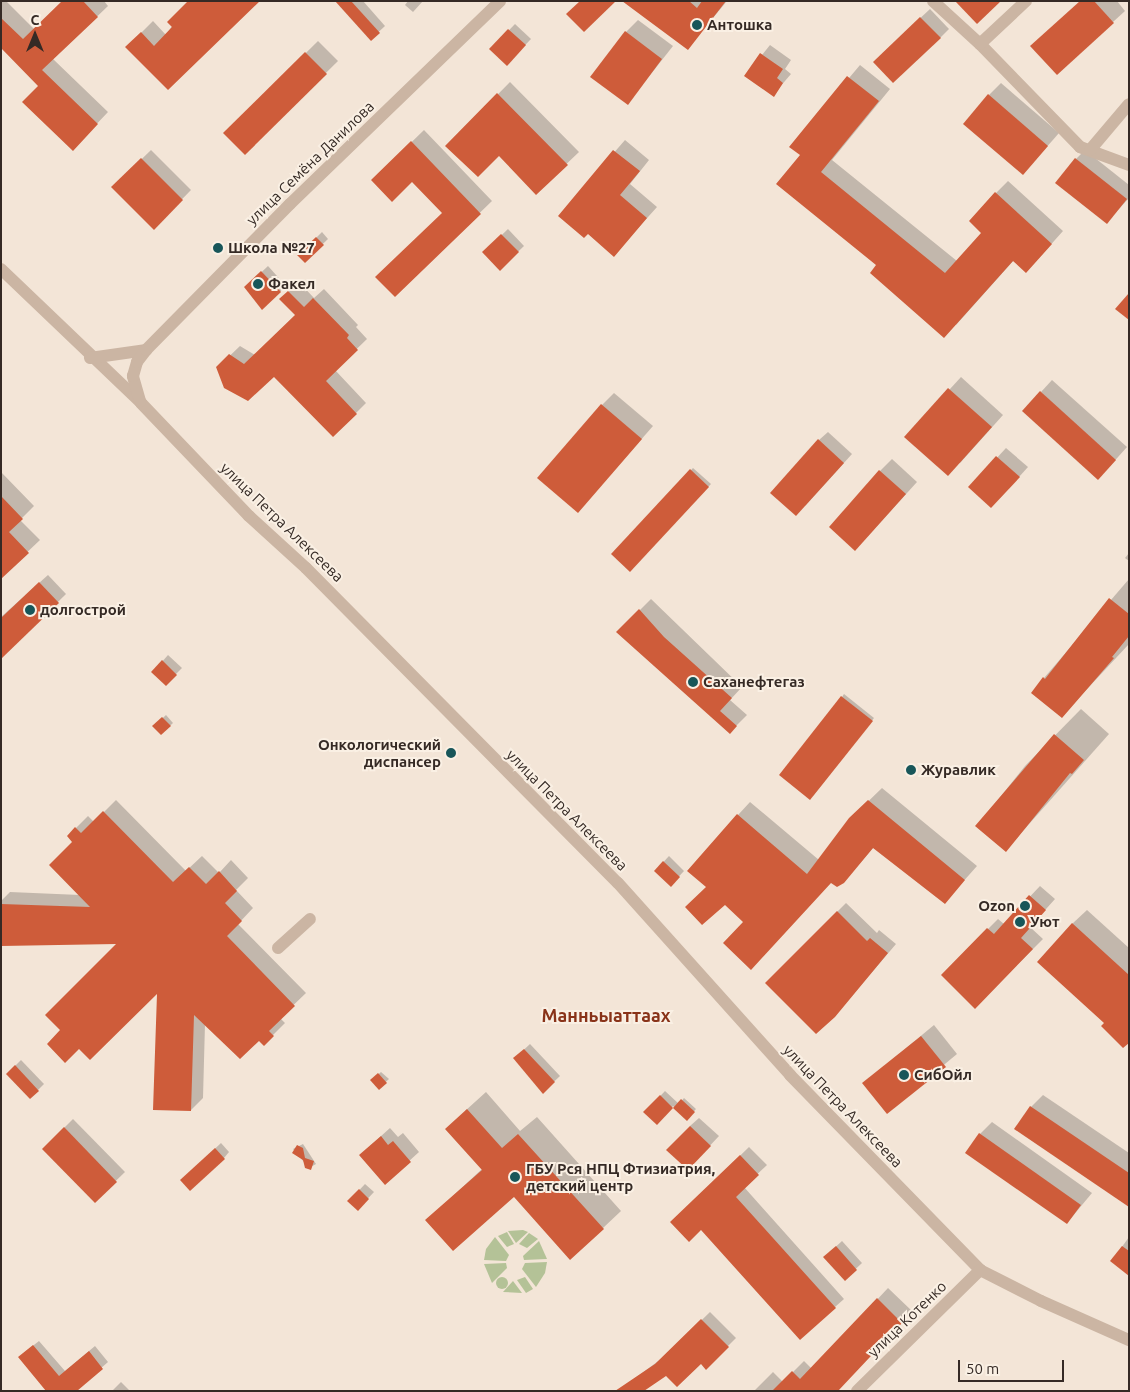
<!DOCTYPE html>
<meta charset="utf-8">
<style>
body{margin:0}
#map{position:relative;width:1130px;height:1392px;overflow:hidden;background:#f3e5d7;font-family:Ubuntu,sans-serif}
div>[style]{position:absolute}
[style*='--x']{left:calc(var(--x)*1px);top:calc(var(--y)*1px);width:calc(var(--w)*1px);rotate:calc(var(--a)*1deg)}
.green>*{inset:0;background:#b4c297}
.round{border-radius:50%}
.shadow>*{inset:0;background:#0003}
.building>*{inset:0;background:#ce5c3a}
.minor>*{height:12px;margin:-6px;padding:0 6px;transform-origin:6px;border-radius:6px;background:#cbb5a3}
.dots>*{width:14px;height:14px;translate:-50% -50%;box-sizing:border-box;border:2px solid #faf0e4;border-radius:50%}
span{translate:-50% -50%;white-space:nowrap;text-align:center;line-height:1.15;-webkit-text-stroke:4px #faf0e4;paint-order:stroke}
.poi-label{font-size:15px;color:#352a25;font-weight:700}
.left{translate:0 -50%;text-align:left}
.right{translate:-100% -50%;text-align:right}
.street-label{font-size:15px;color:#352a25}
.quarter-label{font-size:18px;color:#893319;font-weight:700}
.frame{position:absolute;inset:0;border:2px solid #352a25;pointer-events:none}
.north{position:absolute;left:10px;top:10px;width:50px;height:50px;-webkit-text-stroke:4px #faf0e4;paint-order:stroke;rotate:0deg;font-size:14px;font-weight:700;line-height:20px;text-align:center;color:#352a25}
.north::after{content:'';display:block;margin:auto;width:18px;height:22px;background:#352a25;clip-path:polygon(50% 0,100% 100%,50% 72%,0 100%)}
.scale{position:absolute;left:958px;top:1360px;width:106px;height:22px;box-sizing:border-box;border:2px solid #352a25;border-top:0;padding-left:6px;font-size:15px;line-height:18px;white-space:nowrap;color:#352a25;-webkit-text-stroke:4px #faf0e4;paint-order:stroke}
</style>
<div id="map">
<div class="green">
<i style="clip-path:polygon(523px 1230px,528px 1232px,516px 1243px,508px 1231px)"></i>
<i style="clip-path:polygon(507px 1232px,514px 1244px,507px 1247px,498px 1236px)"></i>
<i style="clip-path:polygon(529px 1233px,538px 1239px,527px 1248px,519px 1244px)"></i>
<i style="clip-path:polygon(495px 1237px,509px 1255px,506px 1261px,484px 1260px,486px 1249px)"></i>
<i style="clip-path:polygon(539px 1241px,547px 1259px,524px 1260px,523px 1256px)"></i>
<i style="clip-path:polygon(547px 1262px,545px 1273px,536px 1287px,522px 1269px,525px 1263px)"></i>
<i style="clip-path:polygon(506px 1263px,507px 1268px,492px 1283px,484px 1264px)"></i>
<i class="round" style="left:496px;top:1277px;width:12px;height:12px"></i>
<i style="clip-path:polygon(525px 1277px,533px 1289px,526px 1293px,517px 1280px)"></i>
<i style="clip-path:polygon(513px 1281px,522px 1293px,503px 1292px)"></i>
</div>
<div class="shadow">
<i style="clip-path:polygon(1px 1px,6px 1px,34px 29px,63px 1px,104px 1px,108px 6px,53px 59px,108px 112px,73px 149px,40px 86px,1px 47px)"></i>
<i style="clip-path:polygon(189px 1px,168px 88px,127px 47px,153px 21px,166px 35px)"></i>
<i style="clip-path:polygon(338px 1px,363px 1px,385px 26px,371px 39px)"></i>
<i style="clip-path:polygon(408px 1px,423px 1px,413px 12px,405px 5px)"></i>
<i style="clip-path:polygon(624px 1px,727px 1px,688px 48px)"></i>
<i style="clip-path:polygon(1080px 1px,1117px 1px,1125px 11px,1113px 22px)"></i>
<i style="clip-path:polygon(930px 9px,949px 29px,940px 38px,883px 53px)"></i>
<i style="clip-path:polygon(638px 20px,673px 46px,628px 103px,626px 32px)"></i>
<i style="clip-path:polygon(515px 24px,531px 39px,507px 64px,491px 49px)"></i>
<i style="clip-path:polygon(318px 41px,338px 61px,245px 153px,225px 133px)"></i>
<i style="clip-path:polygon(770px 45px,791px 60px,785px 69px,791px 74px,773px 95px,746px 75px)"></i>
<i style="clip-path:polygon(860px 65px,890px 89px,832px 160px,957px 261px,983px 233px,996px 193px,1008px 181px,1063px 231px,1038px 259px,1014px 260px,956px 325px,878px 265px,802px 155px,791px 147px)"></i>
<i style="clip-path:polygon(510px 82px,579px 152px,536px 193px,499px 155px,447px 146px)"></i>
<i style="clip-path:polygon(1001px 83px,1059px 133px,1023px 174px,989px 95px)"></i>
<i style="clip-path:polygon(424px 130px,492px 201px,395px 295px,443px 213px,412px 181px,385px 168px)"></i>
<i style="clip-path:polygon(625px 140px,649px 160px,630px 184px,657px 207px,614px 255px,588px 233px,559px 216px)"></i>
<i style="clip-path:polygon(151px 150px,191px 190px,154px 228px,113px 187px)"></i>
<i style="clip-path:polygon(1085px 150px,1129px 185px,1129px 198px,1107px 222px,1076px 159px)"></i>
<i style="clip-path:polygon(508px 229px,524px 246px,500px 269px,484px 252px)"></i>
<i style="clip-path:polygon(322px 232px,328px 239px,305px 261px,299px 255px)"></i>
<i style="clip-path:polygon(268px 266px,286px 286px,262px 308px,246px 287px)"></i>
<i style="clip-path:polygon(299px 282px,314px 298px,324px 289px,358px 325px,356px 327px,367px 339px,335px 370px,366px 403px,333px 436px,274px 375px,217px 368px,240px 346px,255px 355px,296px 315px,281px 299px)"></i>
<i style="clip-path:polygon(961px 377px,1003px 415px,960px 463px,906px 437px)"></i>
<i style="clip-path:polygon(1052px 380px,1127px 447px,1110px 466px,1041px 392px)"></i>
<i style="clip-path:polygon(614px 393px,653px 426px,578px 512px,602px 405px)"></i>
<i style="clip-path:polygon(828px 432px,852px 454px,805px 506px,819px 440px)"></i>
<i style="clip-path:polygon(1006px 448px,1028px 467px,1000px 498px,970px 487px)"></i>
<i style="clip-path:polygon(892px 459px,917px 482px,867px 537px,880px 471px)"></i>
<i style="clip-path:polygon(693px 468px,711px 484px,630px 570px,613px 554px)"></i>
<i style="clip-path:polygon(1px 472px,34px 506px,20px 520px,40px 540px,1px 577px)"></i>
<i style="clip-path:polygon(1129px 553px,1129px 561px,1125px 558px)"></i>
<i style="clip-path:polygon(48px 575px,66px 594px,1px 658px,1px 617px)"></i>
<i style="clip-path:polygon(1129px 579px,1129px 644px,1062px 716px,1044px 678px)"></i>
<i style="clip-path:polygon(651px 599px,742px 687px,730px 700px,747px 715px,730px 732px,618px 632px)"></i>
<i style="clip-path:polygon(168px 655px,182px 668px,166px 684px,153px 672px)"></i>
<i style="clip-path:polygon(844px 694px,874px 718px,813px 796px,842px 697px)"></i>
<i style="clip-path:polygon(1081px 709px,1109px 734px,1006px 850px,977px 826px,1025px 766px)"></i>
<i style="clip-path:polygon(166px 715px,173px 723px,161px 734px,154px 726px)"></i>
<i style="clip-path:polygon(882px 788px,977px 866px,945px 902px,874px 847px,843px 882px,832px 881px,745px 922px,707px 887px,738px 815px,750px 802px,819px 860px,850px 819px)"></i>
<i style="clip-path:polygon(116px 800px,186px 871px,202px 856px,219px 873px,231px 860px,248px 878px,236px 890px,253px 908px,238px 924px,306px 993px,280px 1018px,285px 1023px,264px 1044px,259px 1039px,205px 1024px,203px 1098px,191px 1110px,159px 991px,62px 1030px,119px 943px,1px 945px,1px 901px,10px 892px,80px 895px,74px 842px,68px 836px,88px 816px,94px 822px)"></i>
<i style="clip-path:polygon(669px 856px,684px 871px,671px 885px,656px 870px)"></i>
<i style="clip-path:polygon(1040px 886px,1055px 899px,1030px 927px,1043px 939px,975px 1007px,942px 975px,998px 919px,1004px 924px)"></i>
<i style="clip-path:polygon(846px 903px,877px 933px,879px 930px,896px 944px,834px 1017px,766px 983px)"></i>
<i style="clip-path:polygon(1087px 910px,1129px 948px,1129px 1041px,1106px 1023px,1072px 924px)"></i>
<i style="clip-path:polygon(934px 1025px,957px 1054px,887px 1112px,864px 1083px)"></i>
<i style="clip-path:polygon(530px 1044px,560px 1076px,543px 1092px,515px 1058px)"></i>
<i style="clip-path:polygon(21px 1060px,44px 1084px,30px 1098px,7px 1074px)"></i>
<i style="clip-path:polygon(381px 1072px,389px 1079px,379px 1088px,372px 1080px)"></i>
<i style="clip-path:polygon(665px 1091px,679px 1104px,684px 1098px,696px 1109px,687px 1119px,673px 1106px,657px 1124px,645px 1112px)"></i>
<i style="clip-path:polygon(486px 1092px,520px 1131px,537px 1117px,621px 1211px,603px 1228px,514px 1195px,427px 1220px,482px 1169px,465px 1111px)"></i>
<i style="clip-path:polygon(1043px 1095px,1129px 1153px,1129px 1205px,1031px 1107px)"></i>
<i style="clip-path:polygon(699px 1118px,719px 1136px,688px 1169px,690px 1126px)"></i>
<i style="clip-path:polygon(73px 1119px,125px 1172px,95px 1201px,43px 1149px)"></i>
<i style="clip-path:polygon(992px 1122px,1092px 1193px,1067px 1223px,980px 1134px)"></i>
<i style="clip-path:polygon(390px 1128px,398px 1137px,403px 1133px,419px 1152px,385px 1183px,370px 1146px)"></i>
<i style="clip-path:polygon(221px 1143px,229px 1152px,224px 1158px,187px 1175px)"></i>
<i style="clip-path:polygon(303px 1144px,316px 1164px,309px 1168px,293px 1149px)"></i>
<i style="clip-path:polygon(749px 1147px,767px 1165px,744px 1187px,844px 1299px,835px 1307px,701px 1229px,672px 1222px)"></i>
<i style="clip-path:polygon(365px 1184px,374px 1192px,358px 1209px,349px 1201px)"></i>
<i style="clip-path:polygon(1129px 1237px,1129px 1274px,1112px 1261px)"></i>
<i style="clip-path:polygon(842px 1241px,862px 1263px,845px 1279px,830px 1252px)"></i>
<i style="clip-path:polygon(888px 1288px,912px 1311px,845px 1382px,828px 1391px,754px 1391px,773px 1372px,783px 1382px,804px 1361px,812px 1369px)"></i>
<i style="clip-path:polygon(710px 1312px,736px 1338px,706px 1368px,701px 1362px,622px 1388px,665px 1356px)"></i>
<i style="clip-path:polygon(39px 1341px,65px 1371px,95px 1346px,108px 1362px,75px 1391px,25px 1352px)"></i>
<i style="clip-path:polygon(121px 1382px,130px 1391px,112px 1391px)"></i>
</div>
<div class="building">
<i style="clip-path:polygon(62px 1px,83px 1px,98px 17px,42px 70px,98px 124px,73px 151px,22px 102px,38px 86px,1px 48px,1px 18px,23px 39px)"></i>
<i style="clip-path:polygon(188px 1px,260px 1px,168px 90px,125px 47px,141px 32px,154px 46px,172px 27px,167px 22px)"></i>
<i style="clip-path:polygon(335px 1px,351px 1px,380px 33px,371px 41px)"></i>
<i style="clip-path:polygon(580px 1px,616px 1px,584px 32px,566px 14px)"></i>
<i style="clip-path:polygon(622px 1px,689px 1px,697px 8px,702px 1px,726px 1px,688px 50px)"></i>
<i style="clip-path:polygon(955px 1px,1001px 1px,977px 24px)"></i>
<i style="clip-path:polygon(1080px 1px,1094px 1px,1114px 23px,1057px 75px,1030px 46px)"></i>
<i style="clip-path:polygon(920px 17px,941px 38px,893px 83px,873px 62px)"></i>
<i style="clip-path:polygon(508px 29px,526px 45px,507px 66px,489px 49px)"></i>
<i style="clip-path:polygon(625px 31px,662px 59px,628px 105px,590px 77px)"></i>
<i style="clip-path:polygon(305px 52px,327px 74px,245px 155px,223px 133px)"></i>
<i style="clip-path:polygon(760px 53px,783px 69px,777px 78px,783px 83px,774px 97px,744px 76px)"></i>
<i style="clip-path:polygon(847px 76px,879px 101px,821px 172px,945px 273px,981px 233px,969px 221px,995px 192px,1052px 244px,1026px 273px,1013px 261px,944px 338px,870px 273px,876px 265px,776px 184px,800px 155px,789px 147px)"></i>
<i style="clip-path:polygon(497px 93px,568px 165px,536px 195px,499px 156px,478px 177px,445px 146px)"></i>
<i style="clip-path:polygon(988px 94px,1048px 146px,1023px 175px,963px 124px)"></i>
<i style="clip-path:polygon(411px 141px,481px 214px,395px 297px,375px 277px,442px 213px,412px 182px,392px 202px,371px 180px)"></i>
<i style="clip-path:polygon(613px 150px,640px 171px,620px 195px,647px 218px,614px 257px,588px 234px,584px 238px,558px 216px)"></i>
<i style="clip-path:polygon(141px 158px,183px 200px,154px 230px,111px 187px)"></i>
<i style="clip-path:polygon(1075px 158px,1127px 199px,1107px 224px,1055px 183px)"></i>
<i style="clip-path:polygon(501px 234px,519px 252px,500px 271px,482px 252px)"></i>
<i style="clip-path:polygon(316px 237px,324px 245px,305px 263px,297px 255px)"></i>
<i style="clip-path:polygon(261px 271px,281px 292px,262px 310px,244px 287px)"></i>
<i style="clip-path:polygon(288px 291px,304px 307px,313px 298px,349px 335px,347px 338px,358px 350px,326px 381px,357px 414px,333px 437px,274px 377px,248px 401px,224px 388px,216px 367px,229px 354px,244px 364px,295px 315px,279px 299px)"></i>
<i style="clip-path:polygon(1129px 293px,1129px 320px,1115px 309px)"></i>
<i style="clip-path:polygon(948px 388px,992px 427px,948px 476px,904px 437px)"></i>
<i style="clip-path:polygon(1040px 391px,1116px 460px,1098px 480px,1022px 411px)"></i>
<i style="clip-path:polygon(601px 404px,642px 439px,578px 513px,537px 478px)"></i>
<i style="clip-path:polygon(818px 439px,844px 463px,796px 516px,770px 493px)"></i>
<i style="clip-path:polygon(996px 456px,1020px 477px,991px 508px,968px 487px)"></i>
<i style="clip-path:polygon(690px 469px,709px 487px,630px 572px,611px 554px)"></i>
<i style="clip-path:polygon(879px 470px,906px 494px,855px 551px,829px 527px)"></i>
<i style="clip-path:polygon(1px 496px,23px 519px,9px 532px,29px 553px,1px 579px)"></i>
<i style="clip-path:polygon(39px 582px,59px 603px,1px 659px,1px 618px)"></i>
<i style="clip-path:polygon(1109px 598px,1129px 614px,1129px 636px,1112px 657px,1114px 658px,1062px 718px,1031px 693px,1043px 677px,1045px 679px)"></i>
<i style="clip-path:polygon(639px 609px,664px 637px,732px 698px,720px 711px,737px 726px,730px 734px,616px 632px)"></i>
<i style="clip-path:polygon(162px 660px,177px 675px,166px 686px,151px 672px)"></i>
<i style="clip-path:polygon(841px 696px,873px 721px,810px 800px,779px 775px)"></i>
<i style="clip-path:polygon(162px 717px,171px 726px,161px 735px,152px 726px)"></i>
<i style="clip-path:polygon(1054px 734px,1084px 760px,1072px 774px,1070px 773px,1006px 852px,975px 826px)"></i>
<i style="clip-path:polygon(868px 800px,965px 880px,945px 904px,873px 848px,844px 883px,837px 887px,831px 883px,751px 970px,723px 943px,743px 922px,725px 905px,702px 925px,685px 907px,706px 887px,687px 871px,737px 814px,807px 874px,849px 818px)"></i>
<i style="clip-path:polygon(103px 811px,173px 882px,189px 867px,206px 884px,219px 871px,237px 891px,225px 903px,242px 921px,227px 936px,295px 1006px,269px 1031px,274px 1036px,264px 1046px,259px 1041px,240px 1059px,194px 1015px,191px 1111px,153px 1110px,157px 994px,90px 1060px,79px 1049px,65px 1063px,47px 1044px,60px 1030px,45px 1015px,116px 944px,1px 946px,1px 904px,90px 907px,49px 865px,72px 842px,67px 836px,75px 827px,81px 833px)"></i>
<i style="clip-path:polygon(663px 861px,680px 877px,671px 887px,654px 871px)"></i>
<i style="clip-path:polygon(1029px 895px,1046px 910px,1021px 938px,1033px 949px,975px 1009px,941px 975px,987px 928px,994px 934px)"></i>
<i style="clip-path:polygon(837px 911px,867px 941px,870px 938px,888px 953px,835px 1017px,816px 1034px,765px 983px)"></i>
<i style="clip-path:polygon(1072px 923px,1129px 975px,1129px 1043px,1123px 1048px,1101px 1026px,1104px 1023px,1037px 962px)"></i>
<i style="clip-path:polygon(921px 1036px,946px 1067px,887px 1114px,862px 1083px)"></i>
<i style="clip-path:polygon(524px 1049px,555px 1082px,543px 1094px,513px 1058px)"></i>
<i style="clip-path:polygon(15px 1065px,39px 1091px,30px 1099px,6px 1074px)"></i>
<i style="clip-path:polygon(378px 1073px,387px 1083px,379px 1090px,370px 1080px)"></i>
<i style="clip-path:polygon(660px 1095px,673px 1108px,657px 1125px,643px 1112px)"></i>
<i style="clip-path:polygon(681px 1099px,695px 1112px,687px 1121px,673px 1108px)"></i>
<i style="clip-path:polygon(1030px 1106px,1129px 1173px,1129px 1207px,1014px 1129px)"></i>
<i style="clip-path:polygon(467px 1109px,502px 1148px,518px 1134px,604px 1229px,570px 1260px,514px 1197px,453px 1251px,425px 1220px,482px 1170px,445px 1129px)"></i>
<i style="clip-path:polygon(690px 1126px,711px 1146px,688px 1170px,666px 1150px)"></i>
<i style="clip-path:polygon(64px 1127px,117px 1182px,95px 1203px,42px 1149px)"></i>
<i style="clip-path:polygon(979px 1133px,1081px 1205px,1067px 1224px,965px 1153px)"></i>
<i style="clip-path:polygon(381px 1136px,388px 1145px,393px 1141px,411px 1162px,385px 1185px,359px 1155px)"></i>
<i style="clip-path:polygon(297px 1145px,303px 1148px,305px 1158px,314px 1161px,311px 1170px,305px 1168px,303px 1160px,292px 1153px)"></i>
<i style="clip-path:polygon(215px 1148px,225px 1159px,190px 1191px,180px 1180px)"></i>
<i style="clip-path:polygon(740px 1155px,759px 1175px,736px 1197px,836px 1308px,800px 1340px,701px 1230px,689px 1242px,670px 1222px)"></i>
<i style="clip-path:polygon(359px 1189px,369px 1199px,358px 1211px,347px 1201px)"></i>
<i style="clip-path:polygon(836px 1246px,857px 1270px,845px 1281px,823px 1257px)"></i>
<i style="clip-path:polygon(1122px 1246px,1129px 1251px,1129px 1276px,1110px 1261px)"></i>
<i style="clip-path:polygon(877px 1298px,902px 1323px,838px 1391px,772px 1391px,792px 1371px,800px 1379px)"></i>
<i style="clip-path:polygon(701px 1319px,729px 1347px,706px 1370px,701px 1364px,677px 1387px,666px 1376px,644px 1391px,615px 1391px,655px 1364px)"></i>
<i style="clip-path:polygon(33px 1345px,59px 1376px,89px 1351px,103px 1369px,77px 1391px,46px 1391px,18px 1357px)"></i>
</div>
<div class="minor">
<i style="--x:933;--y:1;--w:64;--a:42.5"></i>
<i style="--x:980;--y:44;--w:144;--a:45.8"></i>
<i style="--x:1080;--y:147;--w:52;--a:20.2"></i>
<i style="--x:980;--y:44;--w:63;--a:-43.1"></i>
<i style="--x:1090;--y:150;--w:60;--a:-49.7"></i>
<i style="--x:1;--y:269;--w:194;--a:43.7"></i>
<i style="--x:141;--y:403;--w:156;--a:46.3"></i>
<i style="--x:249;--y:516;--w:77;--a:42.4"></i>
<i style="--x:306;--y:568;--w:443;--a:45.3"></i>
<i style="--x:618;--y:883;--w:258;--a:48.1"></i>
<i style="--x:790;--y:1075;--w:272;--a:45.7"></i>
<i style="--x:980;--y:1270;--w:68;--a:26.9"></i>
<i style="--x:1041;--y:1301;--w:96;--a:23.9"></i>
<i style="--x:90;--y:358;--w:57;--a:-8.1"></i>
<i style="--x:140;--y:401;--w:26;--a:-106"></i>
<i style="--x:133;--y:376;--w:15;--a:-74"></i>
<i style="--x:137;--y:362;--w:15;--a:-53"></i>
<i style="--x:146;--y:350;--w:205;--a:-45.4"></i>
<i style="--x:290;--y:204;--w:292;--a:-44"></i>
<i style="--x:278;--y:948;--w:43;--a:-42.2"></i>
<i style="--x:857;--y:1391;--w:173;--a:-44.5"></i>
</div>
<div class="dots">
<i style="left:697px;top:25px;background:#185659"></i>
<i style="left:218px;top:248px;background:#185659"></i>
<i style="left:258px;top:284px;background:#185659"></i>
<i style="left:30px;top:610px;background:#185659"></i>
<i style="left:693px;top:682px;background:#185659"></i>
<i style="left:451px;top:753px;background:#185659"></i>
<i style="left:911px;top:770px;background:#185659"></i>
<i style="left:1025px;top:906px;background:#185659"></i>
<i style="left:1020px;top:922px;background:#185659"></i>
<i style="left:904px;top:1075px;background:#185659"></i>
<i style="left:515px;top:1177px;background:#185659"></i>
</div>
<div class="poi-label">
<span class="left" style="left:707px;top:25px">Антошка</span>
<span class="left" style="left:228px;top:248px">Школа №27</span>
<span class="left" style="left:268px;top:284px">Факел</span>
<span class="left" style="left:40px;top:610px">долгострой</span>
<span class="left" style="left:703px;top:682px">Саханефтегаз</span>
<span class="right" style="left:441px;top:753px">Онкологический<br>диспансер</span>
<span class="left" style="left:921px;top:770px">Журавлик</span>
<span class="right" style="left:1015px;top:906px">Ozon</span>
<span class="left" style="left:1030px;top:922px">Уют</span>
<span class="left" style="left:914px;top:1075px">СибОйл</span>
<span class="left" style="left:526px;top:1177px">ГБУ Рся НПЦ Фтизиатрия,<br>детский центр</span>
</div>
<div class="street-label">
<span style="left:310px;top:163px;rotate:-44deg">улица Семёна Данилова</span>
<span style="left:282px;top:522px;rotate:44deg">улица Петра Алексеева</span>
<span style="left:567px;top:810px;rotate:45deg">улица Петра Алексеева</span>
<span style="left:843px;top:1106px;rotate:46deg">улица Петра Алексеева</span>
<span style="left:907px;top:1319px;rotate:-44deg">улица Котенко</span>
</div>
<div class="quarter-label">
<span style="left:606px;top:1015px">Манньыаттаах</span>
</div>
<div class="frame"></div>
<div class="north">С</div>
<div class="scale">50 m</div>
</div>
